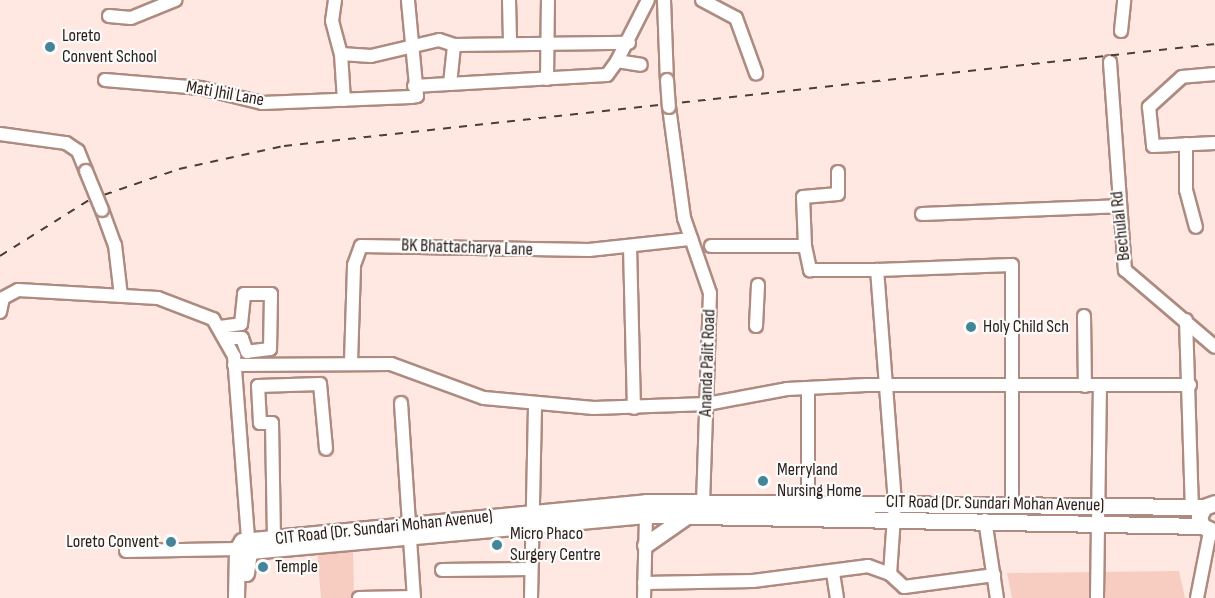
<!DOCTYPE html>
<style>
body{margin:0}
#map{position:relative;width:1215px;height:598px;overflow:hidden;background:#fee8e1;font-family:"Sofia Sans Condensed",sans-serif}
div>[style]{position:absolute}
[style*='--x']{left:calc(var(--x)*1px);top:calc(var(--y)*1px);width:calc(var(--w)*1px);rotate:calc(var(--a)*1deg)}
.green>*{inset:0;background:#f6cdc0}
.roads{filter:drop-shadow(2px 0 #ad8b80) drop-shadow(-2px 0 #ad8b80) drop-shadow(0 2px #ad8b80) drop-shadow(0 -2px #ad8b80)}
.minor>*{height:12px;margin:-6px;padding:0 6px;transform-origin:6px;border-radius:6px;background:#fff}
.major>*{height:15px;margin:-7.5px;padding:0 7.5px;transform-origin:7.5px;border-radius:7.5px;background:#fff}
.rail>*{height:2px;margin-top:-1px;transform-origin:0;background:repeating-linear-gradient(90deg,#4a3c37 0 8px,transparent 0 16px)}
.bridges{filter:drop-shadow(2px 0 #ad8b80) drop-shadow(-2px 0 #ad8b80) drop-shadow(0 2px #ad8b80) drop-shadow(0 -2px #ad8b80)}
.minor-bridge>*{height:12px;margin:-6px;padding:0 6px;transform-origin:6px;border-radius:6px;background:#fff}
.dots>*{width:16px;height:16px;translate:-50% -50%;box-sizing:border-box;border:3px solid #fbfbfb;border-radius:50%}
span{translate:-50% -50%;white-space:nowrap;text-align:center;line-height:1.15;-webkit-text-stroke:4.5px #fbfbfb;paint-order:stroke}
.poi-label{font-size:18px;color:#2d201b}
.left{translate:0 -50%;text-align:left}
.right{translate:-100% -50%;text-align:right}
.street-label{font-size:18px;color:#2d201b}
</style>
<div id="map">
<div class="green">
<i style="clip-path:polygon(353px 544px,354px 598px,321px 598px,317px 550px)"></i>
<i style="clip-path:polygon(1179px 571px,1185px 598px,1012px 598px,1007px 573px)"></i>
</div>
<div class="roads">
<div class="minor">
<i style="--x:335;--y:0;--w:21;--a:98"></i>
<i style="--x:332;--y:21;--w:34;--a:75"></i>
<i style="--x:341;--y:54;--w:46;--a:86.3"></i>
<i style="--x:509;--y:0;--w:41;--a:88.6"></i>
<i style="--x:664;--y:0;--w:80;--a:87.9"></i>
<i style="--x:702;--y:0;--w:38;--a:28"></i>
<i style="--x:736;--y:18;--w:59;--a:70"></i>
<i style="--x:109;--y:16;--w:22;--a:5"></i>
<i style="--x:131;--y:18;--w:48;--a:-22.2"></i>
<i style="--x:1121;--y:31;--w:31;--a:-84"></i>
<i style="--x:341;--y:54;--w:30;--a:4"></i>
<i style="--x:371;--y:56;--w:70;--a:-13.2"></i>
<i style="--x:439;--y:40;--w:16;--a:18"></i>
<i style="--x:454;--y:45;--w:175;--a:-0.7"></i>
<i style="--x:617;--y:61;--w:68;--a:-63.1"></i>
<i style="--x:1110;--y:62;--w:209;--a:85.9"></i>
<i style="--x:1125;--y:270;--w:118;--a:40.5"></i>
<i style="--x:1215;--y:74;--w:33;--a:175"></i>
<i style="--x:1182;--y:77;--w:45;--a:137.7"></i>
<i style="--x:1149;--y:107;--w:39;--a:84"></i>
<i style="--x:1153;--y:146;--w:62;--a:-2.8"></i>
<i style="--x:547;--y:79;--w:79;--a:-89.3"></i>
<i style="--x:105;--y:80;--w:96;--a:4.8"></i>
<i style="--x:201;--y:88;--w:63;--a:13.8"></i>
<i style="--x:262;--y:103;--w:149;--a:-2.3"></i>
<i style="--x:411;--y:97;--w:6;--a:-9"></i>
<i style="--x:417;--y:96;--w:96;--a:-95.4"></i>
<i style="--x:450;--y:84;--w:39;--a:-84"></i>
<i style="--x:414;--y:86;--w:193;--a:-3.3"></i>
<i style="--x:607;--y:75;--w:17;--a:-54"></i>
<i style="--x:617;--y:61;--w:24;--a:9"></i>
<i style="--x:669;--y:107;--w:112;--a:82.3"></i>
<i style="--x:684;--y:218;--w:79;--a:70.9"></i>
<i style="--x:710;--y:293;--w:216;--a:91.9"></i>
<i style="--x:0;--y:134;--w:67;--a:7.8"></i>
<i style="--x:66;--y:143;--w:14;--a:34"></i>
<i style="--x:78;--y:151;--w:22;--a:68"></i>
<i style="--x:1186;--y:144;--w:46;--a:90"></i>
<i style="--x:1186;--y:190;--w:38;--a:75"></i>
<i style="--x:102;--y:210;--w:37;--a:70"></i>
<i style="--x:115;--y:245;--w:51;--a:83.3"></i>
<i style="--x:922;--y:214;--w:196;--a:-2.3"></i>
<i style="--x:630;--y:246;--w:162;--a:88.6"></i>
<i style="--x:711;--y:246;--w:94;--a:0"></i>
<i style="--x:805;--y:246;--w:25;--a:78"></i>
<i style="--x:810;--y:270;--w:67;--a:0"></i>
<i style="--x:805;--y:246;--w:49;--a:-92.3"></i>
<i style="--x:803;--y:197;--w:35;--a:-5"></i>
<i style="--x:838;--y:194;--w:22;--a:-90"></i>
<i style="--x:0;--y:312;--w:14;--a:-78"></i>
<i style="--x:3;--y:298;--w:17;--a:-28"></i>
<i style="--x:18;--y:290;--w:140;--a:3.3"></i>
<i style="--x:158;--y:298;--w:59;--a:20.9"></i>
<i style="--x:213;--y:319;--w:43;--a:60.4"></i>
<i style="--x:234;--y:356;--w:194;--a:85.6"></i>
<i style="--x:1084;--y:316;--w:70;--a:89.2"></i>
<i style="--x:1186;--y:320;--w:187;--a:88.2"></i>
<i style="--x:756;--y:326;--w:41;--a:-87.2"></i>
<i style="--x:220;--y:327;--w:21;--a:-8"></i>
<i style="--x:241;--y:324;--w:30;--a:-84"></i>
<i style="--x:244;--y:294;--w:27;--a:0"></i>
<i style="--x:271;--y:294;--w:55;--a:91"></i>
<i style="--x:270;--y:349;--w:23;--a:173"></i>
<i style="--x:247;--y:352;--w:15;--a:-110"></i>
<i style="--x:242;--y:338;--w:15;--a:180"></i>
<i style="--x:351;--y:362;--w:97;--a:-88.2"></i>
<i style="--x:354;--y:265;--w:20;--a:-70"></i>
<i style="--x:361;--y:246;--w:228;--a:1"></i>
<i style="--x:589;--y:250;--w:103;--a:-6.2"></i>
<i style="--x:234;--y:365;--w:157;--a:-0.4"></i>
<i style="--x:391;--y:364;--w:99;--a:20.1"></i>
<i style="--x:484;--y:398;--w:110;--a:5.2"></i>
<i style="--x:594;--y:408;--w:113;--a:-2"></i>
<i style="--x:707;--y:404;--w:81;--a:-10.6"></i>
<i style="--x:787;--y:389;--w:79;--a:-2.9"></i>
<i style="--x:866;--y:385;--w:324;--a:0"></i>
<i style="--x:808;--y:388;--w:112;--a:90"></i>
<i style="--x:401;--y:403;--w:195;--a:86.2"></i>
<i style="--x:985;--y:520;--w:79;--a:81.3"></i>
<i style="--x:274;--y:538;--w:115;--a:-91"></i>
<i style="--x:272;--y:423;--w:12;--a:180"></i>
<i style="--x:260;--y:423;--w:37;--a:-93"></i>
<i style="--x:258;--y:386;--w:62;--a:-1.8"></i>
<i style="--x:320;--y:384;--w:65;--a:84.7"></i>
<i style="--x:126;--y:551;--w:111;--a:-1"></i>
<i style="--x:442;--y:570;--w:88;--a:-0.7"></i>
<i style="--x:833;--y:573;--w:25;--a:81"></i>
<i style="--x:890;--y:574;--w:19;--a:43"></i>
<i style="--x:904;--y:587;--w:91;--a:-7.6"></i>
<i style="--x:644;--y:583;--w:109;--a:-1.1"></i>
<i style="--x:753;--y:581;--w:116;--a:-7.4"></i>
<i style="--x:868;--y:566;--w:23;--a:20"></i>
<i style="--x:890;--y:574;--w:71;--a:-86"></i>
<i style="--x:895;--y:503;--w:234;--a:-94.4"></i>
<i style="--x:877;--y:270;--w:135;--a:-2.1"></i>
<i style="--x:1012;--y:265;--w:238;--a:90"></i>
<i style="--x:359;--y:598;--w:55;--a:-1"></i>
<i style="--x:531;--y:598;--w:194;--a:-88.8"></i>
<i style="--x:644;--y:598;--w:83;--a:-88.6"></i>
<i style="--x:1097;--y:598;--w:211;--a:-89.2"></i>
<i style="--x:1197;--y:598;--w:67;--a:-78.9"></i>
</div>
<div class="major">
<i style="--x:1215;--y:503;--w:12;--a:160"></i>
<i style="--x:1204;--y:507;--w:11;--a:117"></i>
<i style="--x:1199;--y:517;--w:9;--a:72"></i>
<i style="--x:1202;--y:526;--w:14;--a:25"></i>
<i style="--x:645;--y:545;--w:52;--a:-34.9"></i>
<i style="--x:246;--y:573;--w:22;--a:-82"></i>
<i style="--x:249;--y:551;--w:399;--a:-5.2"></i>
<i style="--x:646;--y:515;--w:556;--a:1.13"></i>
<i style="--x:236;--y:598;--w:49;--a:-88.8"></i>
<i style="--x:237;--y:549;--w:9;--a:-58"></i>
<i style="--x:242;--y:541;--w:406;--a:-5.5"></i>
<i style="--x:646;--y:502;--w:558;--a:0.51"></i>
</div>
</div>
<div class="rail">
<i style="--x:0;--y:256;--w:105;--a:-32.2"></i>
<i style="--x:89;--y:200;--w:95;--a:-19"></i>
<i style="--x:179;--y:169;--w:107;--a:-12.4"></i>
<i style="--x:284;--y:146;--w:937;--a:-6.25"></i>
</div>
<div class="bridges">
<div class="minor-bridge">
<i style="--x:667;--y:80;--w:27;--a:86"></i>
<i style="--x:86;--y:171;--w:42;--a:67.7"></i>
</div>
</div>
<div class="dots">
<i style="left:50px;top:47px;background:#458599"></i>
<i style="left:971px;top:327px;background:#458599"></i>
<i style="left:763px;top:481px;background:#458599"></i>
<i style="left:171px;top:542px;background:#458599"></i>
<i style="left:497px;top:545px;background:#458599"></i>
<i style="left:263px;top:567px;background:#458599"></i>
</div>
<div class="poi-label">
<span class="left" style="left:62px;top:47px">Loreto<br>Convent School</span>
<span class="left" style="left:983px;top:327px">Holy Child Sch</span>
<span class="left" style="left:777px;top:481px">Merryland<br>Nursing Home</span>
<span class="left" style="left:510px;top:545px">Micro Phaco<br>Surgery Centre</span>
<span class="right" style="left:159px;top:542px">Loreto Convent</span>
<span class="left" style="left:275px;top:567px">Temple</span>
</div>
<div class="street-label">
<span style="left:225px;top:94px;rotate:10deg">Mati Jhil Lane</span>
<span style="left:1121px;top:226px;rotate:-96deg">Bechulal Rd</span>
<span style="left:467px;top:248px;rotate:2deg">BK Bhattacharya Lane</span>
<span style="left:708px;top:363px;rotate:-88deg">Ananda Palit Road</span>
<span style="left:995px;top:504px;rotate:1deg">CIT Road (Dr. Sundari Mohan Avenue)</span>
<span style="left:384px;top:528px;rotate:-6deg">CIT Road (Dr. Sundari Mohan Avenue)</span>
</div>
</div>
